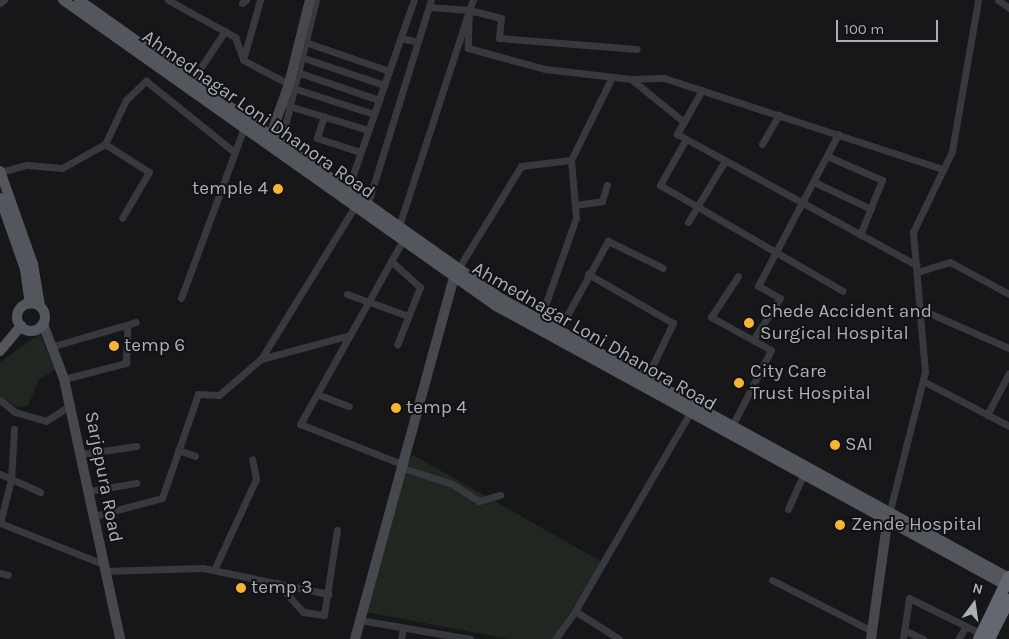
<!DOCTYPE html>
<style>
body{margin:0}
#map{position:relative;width:1009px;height:639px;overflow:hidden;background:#171719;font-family:Karla,sans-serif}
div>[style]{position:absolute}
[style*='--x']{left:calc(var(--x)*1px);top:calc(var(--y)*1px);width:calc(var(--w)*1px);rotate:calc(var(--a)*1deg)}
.green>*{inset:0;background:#1f2720}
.street>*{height:7px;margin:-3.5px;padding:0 3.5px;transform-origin:3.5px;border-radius:3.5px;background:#38393e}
.secondary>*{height:10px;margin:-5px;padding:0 5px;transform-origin:5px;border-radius:5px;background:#46484e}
.primary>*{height:10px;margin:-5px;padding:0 5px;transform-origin:5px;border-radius:5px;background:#54565d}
.primary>.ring{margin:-5px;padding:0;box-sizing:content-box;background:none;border:10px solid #54565d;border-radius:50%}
.highway>*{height:12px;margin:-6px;padding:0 6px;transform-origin:6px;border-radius:6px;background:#64676f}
.dots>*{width:14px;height:14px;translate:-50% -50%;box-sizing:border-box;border:2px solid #121214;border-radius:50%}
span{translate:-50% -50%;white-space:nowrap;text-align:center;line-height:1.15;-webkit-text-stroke:4px #121214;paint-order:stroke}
.street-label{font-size:19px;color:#a9aeb9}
.poi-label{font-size:19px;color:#a9aeb9}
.right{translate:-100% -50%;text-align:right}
.left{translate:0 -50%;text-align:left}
.north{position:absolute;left:949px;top:579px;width:50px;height:50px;-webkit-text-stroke:4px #121214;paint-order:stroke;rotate:14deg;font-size:14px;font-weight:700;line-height:20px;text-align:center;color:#a9aeb9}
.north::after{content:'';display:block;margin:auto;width:18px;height:22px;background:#a9aeb9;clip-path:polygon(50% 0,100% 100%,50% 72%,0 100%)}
.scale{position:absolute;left:836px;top:20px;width:102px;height:22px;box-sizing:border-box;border:2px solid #a9aeb9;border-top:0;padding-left:6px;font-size:15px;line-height:18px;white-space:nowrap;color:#a9aeb9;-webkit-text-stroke:4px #121214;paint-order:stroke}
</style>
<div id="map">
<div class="green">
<i style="clip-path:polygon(40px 334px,55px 370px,39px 379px,28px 406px,16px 407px,0 396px,0 362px)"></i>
<i style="clip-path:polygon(413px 455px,604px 563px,552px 639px,509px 639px,361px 611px,404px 465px)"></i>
</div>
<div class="street">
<i style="--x:168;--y:0;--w:77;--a:28.9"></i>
<i style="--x:235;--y:37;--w:23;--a:70"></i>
<i style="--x:260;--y:0;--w:62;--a:105.8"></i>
<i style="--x:243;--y:60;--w:52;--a:27.6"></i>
<i style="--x:473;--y:0;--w:11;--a:112"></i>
<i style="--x:469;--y:10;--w:33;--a:14"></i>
<i style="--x:501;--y:18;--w:20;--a:96"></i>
<i style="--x:499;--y:38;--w:138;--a:4.6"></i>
<i style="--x:998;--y:0;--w:14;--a:36"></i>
<i style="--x:0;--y:3;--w:5;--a:-37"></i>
<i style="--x:242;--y:3;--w:5;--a:-37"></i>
<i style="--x:469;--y:10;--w:38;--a:92"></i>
<i style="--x:468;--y:48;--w:80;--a:15.3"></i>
<i style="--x:545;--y:69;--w:87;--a:6.6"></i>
<i style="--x:631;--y:79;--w:33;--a:-2"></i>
<i style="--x:664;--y:78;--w:293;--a:18.1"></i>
<i style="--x:401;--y:38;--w:17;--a:13"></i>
<i style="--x:305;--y:42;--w:89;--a:19"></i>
<i style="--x:301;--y:57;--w:88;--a:18.6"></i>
<i style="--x:297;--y:72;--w:87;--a:18.9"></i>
<i style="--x:193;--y:79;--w:58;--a:-56.3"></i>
<i style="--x:631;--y:79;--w:68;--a:39.1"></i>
<i style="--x:293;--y:88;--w:85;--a:17.8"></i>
<i style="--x:702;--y:90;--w:51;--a:119.6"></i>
<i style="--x:677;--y:134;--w:273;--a:28.7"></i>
<i style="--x:289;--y:106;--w:83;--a:16.9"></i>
<i style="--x:324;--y:116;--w:23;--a:108"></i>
<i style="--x:317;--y:138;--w:45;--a:18"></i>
<i style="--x:284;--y:130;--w:134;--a:-76.2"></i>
<i style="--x:686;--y:139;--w:53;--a:119.5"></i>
<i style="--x:660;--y:185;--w:211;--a:30.1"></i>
<i style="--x:105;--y:144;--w:52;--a:32.5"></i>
<i style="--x:149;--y:172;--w:53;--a:120.4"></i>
<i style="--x:762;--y:144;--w:34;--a:-60"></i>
<i style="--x:827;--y:156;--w:60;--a:23.6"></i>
<i style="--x:882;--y:180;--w:59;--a:111.8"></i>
<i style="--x:0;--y:172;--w:28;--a:-15"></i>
<i style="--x:27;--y:165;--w:35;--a:5"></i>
<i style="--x:62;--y:168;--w:49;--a:-29.2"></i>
<i style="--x:105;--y:144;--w:49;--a:-64.5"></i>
<i style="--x:126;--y:100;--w:28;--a:-44"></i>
<i style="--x:146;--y:81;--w:112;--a:38.8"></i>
<i style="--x:814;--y:182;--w:63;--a:25.3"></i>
<i style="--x:348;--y:189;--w:200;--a:-70.8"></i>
<i style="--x:368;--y:203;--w:213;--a:-72.8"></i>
<i style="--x:575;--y:205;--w:27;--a:-8"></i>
<i style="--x:602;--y:201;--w:17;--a:-73"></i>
<i style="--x:688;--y:222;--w:71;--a:-58.8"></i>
<i style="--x:399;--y:226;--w:227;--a:-72"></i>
<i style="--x:469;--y:10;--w:40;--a:-175.7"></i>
<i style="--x:403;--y:240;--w:211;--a:119.2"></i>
<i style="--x:300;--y:424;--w:112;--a:21.5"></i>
<i style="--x:391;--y:261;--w:39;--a:42"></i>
<i style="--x:420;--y:287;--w:62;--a:111.6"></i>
<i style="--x:458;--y:269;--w:121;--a:-58.5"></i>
<i style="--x:521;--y:166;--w:50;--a:-6.8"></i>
<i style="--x:571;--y:160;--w:93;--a:-63.7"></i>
<i style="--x:917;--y:272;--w:34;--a:-17"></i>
<i style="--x:950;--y:262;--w:67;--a:28.5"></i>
<i style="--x:588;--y:274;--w:98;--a:30"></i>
<i style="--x:673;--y:323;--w:62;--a:115.7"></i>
<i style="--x:347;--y:294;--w:65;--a:19.8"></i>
<i style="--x:181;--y:298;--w:181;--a:-69.7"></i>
<i style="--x:920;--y:309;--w:97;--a:23.7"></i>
<i style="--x:540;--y:320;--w:108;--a:-70.6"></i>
<i style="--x:576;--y:218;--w:58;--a:-94.9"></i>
<i style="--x:559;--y:330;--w:102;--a:-61.2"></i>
<i style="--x:608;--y:241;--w:61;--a:26.1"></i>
<i style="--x:753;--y:340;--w:50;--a:-57.3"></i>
<i style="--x:780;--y:298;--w:25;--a:-151"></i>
<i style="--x:758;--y:286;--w:172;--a:-62.2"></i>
<i style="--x:54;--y:346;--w:85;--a:-16.3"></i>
<i style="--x:261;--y:359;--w:92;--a:-15.1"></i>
<i style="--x:64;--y:379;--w:64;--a:-14.5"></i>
<i style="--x:126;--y:363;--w:38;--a:-88"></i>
<i style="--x:923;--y:381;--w:97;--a:27.6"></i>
<i style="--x:317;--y:394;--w:34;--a:21"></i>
<i style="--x:0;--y:400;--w:19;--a:39"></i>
<i style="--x:15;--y:412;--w:32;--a:16"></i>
<i style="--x:46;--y:421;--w:30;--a:-33"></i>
<i style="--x:987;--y:415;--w:47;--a:-62.4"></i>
<i style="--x:732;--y:426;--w:85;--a:-62.8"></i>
<i style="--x:771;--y:350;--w:68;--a:-151.2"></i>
<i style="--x:711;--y:317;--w:49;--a:-56.6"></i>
<i style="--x:14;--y:429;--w:50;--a:93.4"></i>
<i style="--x:11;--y:479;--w:45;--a:104"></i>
<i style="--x:0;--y:523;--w:111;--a:21.7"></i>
<i style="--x:178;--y:450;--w:18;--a:19"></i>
<i style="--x:82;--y:454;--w:55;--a:-8.4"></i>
<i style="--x:403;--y:468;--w:52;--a:18.1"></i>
<i style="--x:452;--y:484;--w:32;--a:32"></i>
<i style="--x:479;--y:501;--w:22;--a:-16"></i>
<i style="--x:0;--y:474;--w:44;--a:24.2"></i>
<i style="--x:89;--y:491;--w:48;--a:-9.7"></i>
<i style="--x:788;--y:509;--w:37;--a:-66"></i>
<i style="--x:889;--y:514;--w:146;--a:-75.8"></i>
<i style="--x:925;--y:372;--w:141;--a:-94.9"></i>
<i style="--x:913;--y:232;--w:90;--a:-64.3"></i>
<i style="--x:952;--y:151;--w:153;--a:-80.2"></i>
<i style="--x:94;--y:516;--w:70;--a:-14.8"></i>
<i style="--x:162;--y:498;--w:110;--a:-70.9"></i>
<i style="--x:198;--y:394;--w:21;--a:3"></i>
<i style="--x:219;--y:395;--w:55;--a:-40.6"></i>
<i style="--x:261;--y:359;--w:180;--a:-58.4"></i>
<i style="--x:214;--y:570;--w:100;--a:-65.2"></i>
<i style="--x:256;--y:479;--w:20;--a:-101"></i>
<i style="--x:104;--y:571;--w:99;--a:-1.7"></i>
<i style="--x:203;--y:568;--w:128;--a:11.7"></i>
<i style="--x:0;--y:573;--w:8;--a:14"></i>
<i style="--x:772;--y:580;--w:112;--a:27"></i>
<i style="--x:277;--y:583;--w:39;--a:48"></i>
<i style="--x:303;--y:612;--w:21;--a:8"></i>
<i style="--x:324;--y:615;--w:86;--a:-81.3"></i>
<i style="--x:360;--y:620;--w:112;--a:9.8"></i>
<i style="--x:904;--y:630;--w:21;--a:25"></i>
<i style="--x:401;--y:639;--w:11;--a:-80"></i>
<i style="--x:555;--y:639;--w:34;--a:-54"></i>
<i style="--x:619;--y:639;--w:52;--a:-147.5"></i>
<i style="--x:575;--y:611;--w:229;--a:-59.9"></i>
<i style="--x:903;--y:639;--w:41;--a:-81.7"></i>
<i style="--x:909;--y:598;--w:81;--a:26.3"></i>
<i style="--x:958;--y:639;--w:15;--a:-58"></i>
</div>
<div class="secondary">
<i style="--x:268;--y:143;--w:63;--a:-70.4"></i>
<i style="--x:289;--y:84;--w:87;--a:-76"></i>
<i style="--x:43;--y:324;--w:59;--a:69.1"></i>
<i style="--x:64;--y:379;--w:266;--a:77.8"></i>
<i style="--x:355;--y:639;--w:375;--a:-74.7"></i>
<i style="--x:871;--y:639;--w:117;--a:-82.1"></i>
</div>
<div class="primary">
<i style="--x:63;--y:0;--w:530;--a:35.25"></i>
<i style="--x:496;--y:306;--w:585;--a:28.71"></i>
<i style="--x:79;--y:0;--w:518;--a:35.25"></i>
<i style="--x:502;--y:299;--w:579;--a:28.82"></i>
<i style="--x:0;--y:171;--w:99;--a:70.5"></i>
<i style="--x:33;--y:264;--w:43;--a:80.5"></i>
<i style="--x:0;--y:198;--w:75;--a:70.6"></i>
<i style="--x:25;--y:269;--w:35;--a:82"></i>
<i class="ring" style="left:17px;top:303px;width:18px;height:18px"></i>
<i style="--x:0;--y:351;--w:33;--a:-50"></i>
</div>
<div class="highway">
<i style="--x:979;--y:639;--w:69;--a:-64.2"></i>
<i style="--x:989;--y:639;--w:44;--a:-62.9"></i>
</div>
<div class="dots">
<i style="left:278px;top:189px;background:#f7b532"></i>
<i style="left:749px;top:323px;background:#f7b532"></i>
<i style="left:114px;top:346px;background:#f7b532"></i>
<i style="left:739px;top:383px;background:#f7b532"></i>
<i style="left:396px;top:408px;background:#f7b532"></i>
<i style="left:835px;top:445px;background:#f7b532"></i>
<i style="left:840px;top:525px;background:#f7b532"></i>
<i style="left:241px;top:588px;background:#f7b532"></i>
</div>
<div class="street-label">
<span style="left:258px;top:115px;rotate:35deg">Ahmednagar Loni Dhanora Road</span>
<span style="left:594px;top:337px;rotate:30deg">Ahmednagar Loni Dhanora Road</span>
<span style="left:103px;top:477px;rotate:79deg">Sarjepura Road</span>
</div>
<div class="poi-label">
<span class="right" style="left:268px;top:189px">temple 4</span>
<span class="left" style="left:760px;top:323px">Chede Accident and<br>Surgical Hospital</span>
<span class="left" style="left:124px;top:346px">temp 6</span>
<span class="left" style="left:750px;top:383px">City Care<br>Trust Hospital</span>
<span class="left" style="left:406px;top:408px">temp 4</span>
<span class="left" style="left:845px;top:445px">SAI</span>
<span class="left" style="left:851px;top:525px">Zende Hospital</span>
<span class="left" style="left:251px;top:588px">temp 3</span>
</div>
<div class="north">N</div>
<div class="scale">100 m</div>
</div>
